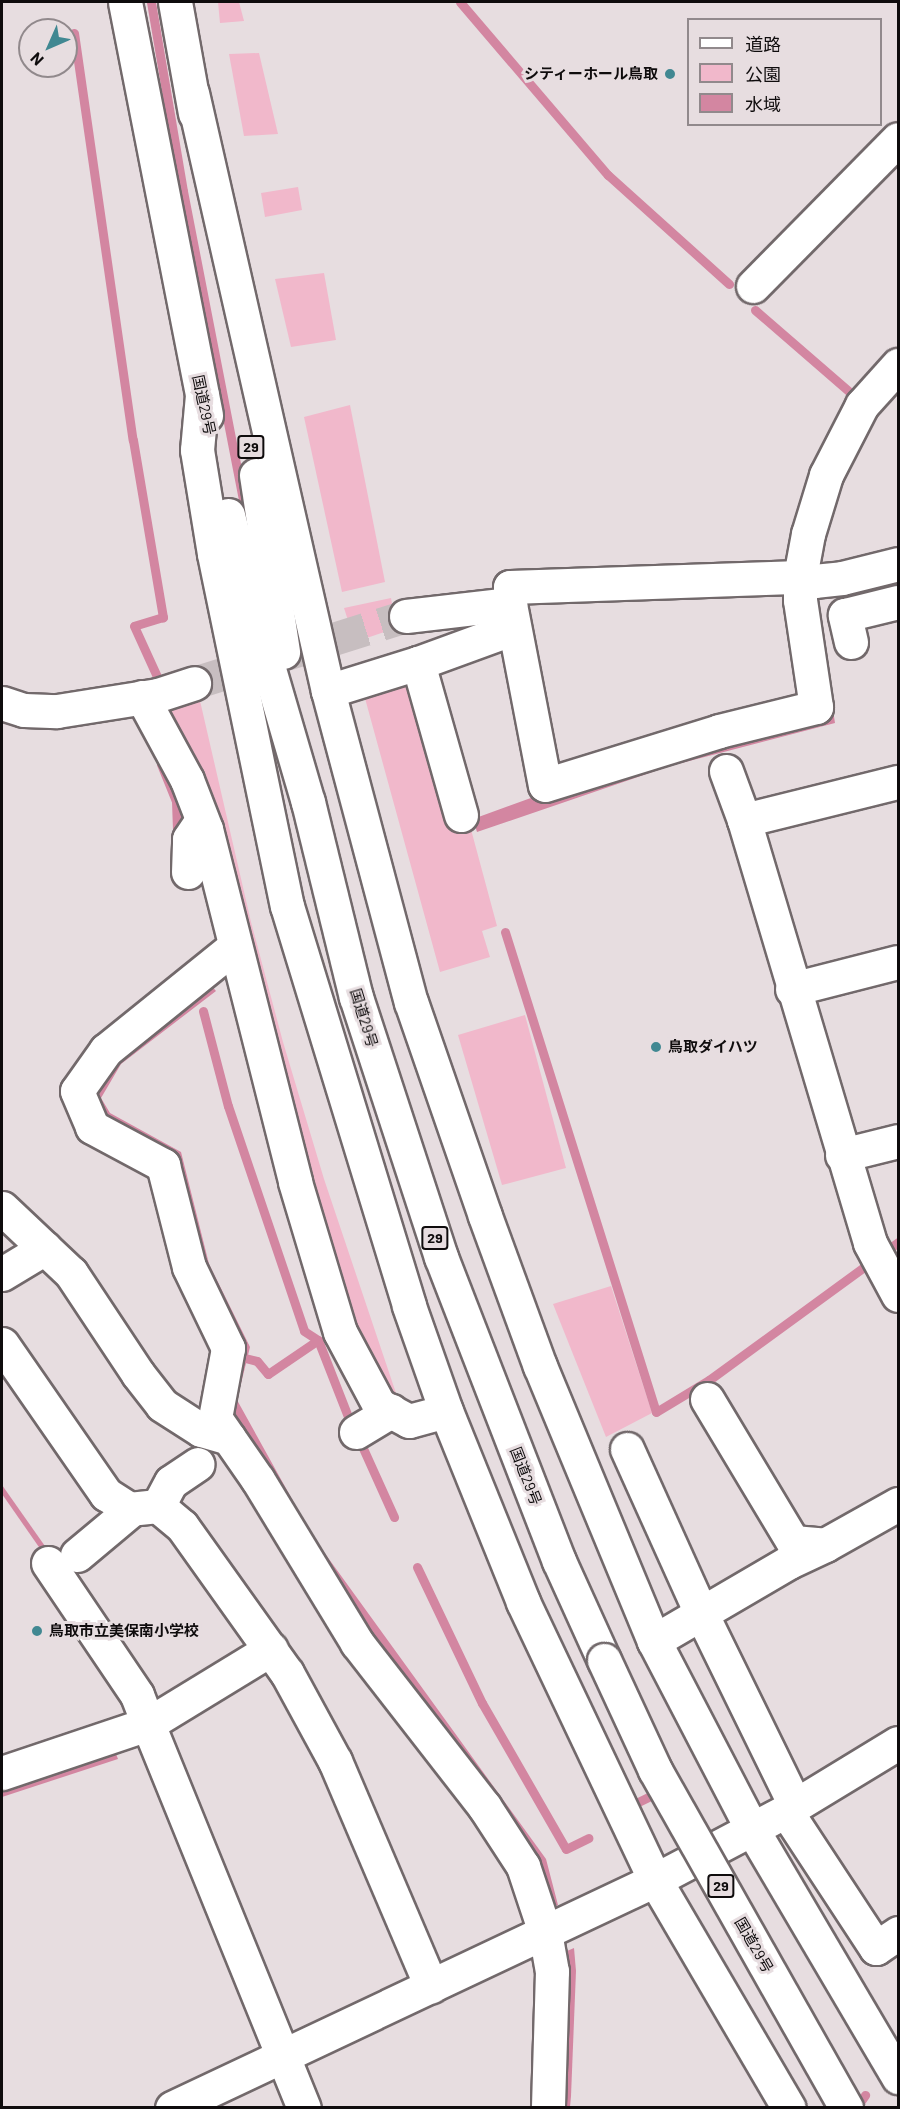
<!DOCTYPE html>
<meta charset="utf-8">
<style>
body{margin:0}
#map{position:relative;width:900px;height:2109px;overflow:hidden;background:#e7dde0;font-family:Barlow,"Noto Sans JP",sans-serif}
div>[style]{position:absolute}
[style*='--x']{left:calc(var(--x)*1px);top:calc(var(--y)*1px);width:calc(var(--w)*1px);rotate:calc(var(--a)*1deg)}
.green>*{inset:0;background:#f1b8cb}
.water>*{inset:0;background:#d386a1}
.stream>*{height:9px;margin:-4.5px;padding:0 4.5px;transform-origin:4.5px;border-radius:4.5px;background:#d386a1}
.minor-tunnel>*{height:33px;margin-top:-16.5px;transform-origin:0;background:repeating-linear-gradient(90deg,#c7bec0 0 33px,transparent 0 49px)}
.roads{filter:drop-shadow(2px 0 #72696b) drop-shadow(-2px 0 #72696b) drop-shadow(0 2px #72696b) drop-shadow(0 -2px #72696b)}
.minor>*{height:33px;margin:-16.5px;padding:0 16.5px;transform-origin:16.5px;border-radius:16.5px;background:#fff}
.highway>*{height:33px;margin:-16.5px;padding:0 16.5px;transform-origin:16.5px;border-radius:16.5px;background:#fff}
.bridges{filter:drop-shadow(2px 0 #72696b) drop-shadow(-2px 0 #72696b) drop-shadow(0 2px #72696b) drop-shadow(0 -2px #72696b)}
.highway-bridge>*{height:33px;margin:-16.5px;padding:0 16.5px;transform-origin:16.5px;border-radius:16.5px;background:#fff}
.dots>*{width:16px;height:16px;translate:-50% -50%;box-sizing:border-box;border:3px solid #e7dde0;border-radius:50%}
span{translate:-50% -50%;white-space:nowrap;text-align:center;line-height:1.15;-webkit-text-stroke:6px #e7dde0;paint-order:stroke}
.shield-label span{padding:2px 4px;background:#e7dde0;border:2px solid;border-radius:4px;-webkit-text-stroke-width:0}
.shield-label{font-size:14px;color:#0f0c0d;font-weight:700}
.poi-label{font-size:15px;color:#0f0c0d;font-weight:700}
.right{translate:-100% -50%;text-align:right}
.left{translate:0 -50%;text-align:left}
.street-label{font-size:15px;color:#0f0c0d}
.frame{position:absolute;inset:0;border:3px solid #0f0c0d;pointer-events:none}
.legend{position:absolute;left:687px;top:18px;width:195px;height:108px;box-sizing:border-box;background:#e7dde0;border:2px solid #91898c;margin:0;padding:8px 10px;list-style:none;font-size:18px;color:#0f0c0d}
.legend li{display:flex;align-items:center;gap:12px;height:30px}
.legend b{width:30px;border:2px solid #91898c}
.north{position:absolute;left:18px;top:18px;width:60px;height:60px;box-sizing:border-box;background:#e7dde0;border:2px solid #91898c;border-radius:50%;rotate:225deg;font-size:16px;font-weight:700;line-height:24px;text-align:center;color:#0f0c0d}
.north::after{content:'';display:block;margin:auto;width:21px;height:27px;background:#418892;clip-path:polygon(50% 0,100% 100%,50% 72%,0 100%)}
</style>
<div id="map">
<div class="green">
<i style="clip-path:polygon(218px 2px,239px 2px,244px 21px,220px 23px)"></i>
<i style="clip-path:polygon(259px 53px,278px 134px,244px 136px,229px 54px)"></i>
<i style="clip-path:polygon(298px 187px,302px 210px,265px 217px,261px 193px)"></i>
<i style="clip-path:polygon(324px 273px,336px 340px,291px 347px,275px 279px)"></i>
<i style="clip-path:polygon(350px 405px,385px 582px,342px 592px,304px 417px)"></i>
<i style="clip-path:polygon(391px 598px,396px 628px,355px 642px,344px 608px)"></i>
<i style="clip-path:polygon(412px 680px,469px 822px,497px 926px,482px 931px,490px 957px,440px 972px,363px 691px)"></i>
<i style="clip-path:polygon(198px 692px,251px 922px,283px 1042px,324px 1179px,401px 1408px,392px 1401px,352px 1326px,160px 705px)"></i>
<i style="clip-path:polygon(525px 1015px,566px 1168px,502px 1185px,458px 1035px)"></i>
<i style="clip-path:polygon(611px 1286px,652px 1413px,606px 1437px,553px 1304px)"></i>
</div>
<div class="water">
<i style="clip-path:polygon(817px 591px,820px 600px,816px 601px,835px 723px,670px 766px,477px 832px,473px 819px,564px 786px,823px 711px,808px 594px)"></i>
<i style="clip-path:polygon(209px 983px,216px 991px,121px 1064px,101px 1098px,110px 1113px,181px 1152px,209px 1264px,250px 1347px,237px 1400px,313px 1537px,546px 1859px,558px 1905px,546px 1910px,305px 1546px,225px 1401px,196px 1266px,170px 1160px,102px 1122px,88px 1097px,113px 1056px)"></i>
<i style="clip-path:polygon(2px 1485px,47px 1549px,41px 1550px,2px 1494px)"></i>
<i style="clip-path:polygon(116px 1754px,118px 1759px,2px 1797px,2px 1792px)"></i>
<i style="clip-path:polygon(574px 1948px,576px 1971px,571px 2096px,570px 2107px,556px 2108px,560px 1954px)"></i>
</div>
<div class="stream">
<i style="--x:151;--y:2;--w:192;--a:80.4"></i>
<i style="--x:183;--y:191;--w:319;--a:79"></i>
<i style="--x:460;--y:2;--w:228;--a:49.5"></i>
<i style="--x:608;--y:175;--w:163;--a:42"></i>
<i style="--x:74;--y:33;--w:411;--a:81.8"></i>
<i style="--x:133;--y:440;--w:180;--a:80.4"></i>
<i style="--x:163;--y:617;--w:30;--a:163"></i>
<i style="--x:134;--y:626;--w:63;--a:65.5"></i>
<i style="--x:755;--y:310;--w:138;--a:40.9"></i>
<i style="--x:161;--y:764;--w:40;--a:68"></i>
<i style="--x:176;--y:801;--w:37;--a:88"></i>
<i style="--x:505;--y:932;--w:503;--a:72.54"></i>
<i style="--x:656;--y:1412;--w:62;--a:-31.1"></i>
<i style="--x:709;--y:1380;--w:234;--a:-36.1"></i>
<i style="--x:203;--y:1011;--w:98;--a:75.3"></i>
<i style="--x:228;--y:1106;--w:237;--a:71.3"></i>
<i style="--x:304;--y:1331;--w:17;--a:33"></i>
<i style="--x:318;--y:1340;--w:90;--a:68.6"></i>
<i style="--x:241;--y:1357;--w:16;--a:14"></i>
<i style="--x:257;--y:1361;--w:17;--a:50"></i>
<i style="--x:268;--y:1374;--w:60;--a:-34.2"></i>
<i style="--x:362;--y:1446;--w:78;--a:65.7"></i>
<i style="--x:417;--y:1567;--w:151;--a:64.5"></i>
<i style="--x:482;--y:1703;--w:168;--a:60.1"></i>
<i style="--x:566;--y:1849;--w:25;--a:-26"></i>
<i style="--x:634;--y:1804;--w:30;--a:-26"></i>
<i style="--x:856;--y:2108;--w:16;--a:-55"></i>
</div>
<div class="minor-tunnel">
<i style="--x:194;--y:683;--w:222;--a:-17.5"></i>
</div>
<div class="roads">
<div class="minor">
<i style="--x:753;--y:286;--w:206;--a:-45.4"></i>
<i style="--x:510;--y:604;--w:184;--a:79.1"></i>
<i style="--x:545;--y:785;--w:182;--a:-17.2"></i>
<i style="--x:719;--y:731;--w:100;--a:-13.9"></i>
<i style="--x:816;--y:707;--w:108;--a:-98.5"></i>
<i style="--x:800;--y:600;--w:23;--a:-90"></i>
<i style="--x:800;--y:577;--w:44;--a:-79.5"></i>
<i style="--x:808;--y:534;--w:62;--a:-73"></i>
<i style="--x:826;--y:475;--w:79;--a:-62.8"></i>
<i style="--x:862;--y:405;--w:54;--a:-48"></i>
<i style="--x:406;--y:616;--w:105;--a:-6.6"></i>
<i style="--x:510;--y:604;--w:17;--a:-90"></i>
<i style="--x:510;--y:587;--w:290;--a:-2"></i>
<i style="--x:800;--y:577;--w:15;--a:16"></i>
<i style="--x:814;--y:581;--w:28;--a:-6"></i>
<i style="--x:842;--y:578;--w:58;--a:-14"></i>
<i style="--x:851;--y:642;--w:28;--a:-103"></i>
<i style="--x:845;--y:615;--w:55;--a:-13.8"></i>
<i style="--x:418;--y:663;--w:158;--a:74.2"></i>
<i style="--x:328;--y:691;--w:94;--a:-17.3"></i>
<i style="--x:418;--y:663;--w:102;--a:-20"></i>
<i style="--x:142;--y:697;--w:94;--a:61.5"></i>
<i style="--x:187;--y:780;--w:53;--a:68.8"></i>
<i style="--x:206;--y:829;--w:364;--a:75.8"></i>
<i style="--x:295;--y:1182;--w:157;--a:73.3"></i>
<i style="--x:340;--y:1332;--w:83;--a:61.9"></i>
<i style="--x:379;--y:1405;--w:34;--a:28"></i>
<i style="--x:409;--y:1421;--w:38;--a:-15"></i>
<i style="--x:2;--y:703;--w:23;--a:18"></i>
<i style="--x:24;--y:710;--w:33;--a:2"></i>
<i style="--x:57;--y:711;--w:102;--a:-9"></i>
<i style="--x:158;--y:695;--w:38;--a:-18"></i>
<i style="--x:726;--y:771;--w:52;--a:69.8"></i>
<i style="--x:744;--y:820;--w:441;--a:73.4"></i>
<i style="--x:870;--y:1243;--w:59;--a:61.7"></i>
<i style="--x:744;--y:820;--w:159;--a:-13.9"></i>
<i style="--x:188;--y:872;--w:33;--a:-88"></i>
<i style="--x:189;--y:839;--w:23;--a:-56"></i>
<i style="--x:235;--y:946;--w:166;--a:141.1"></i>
<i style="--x:106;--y:1050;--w:50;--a:125.3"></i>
<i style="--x:77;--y:1091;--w:39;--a:67"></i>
<i style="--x:92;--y:1127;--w:81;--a:28.2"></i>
<i style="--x:163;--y:1165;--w:105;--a:75.7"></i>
<i style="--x:189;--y:1267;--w:90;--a:64.3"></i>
<i style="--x:228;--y:1348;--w:71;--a:100.5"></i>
<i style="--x:215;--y:1418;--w:75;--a:55.3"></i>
<i style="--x:258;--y:1480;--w:191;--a:58.7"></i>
<i style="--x:357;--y:1643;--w:207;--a:52.1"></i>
<i style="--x:484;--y:1806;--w:72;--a:57"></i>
<i style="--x:523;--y:1866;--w:70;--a:71.6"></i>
<i style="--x:545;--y:1932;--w:40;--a:80"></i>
<i style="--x:552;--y:1971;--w:137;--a:91.7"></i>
<i style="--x:792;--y:989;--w:109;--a:-14.3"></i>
<i style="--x:842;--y:1155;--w:58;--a:-14"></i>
<i style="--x:2;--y:1208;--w:95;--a:43.3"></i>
<i style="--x:71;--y:1273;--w:121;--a:56.4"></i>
<i style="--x:138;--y:1374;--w:39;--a:52"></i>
<i style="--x:162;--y:1405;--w:46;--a:32.7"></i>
<i style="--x:201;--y:1430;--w:29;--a:16"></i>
<i style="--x:2;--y:1274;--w:50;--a:-31.2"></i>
<i style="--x:2;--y:1344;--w:183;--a:55.3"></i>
<i style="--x:106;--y:1494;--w:27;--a:33"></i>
<i style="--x:129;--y:1509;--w:29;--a:-6"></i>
<i style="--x:158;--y:1506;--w:31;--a:40"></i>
<i style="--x:182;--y:1526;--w:181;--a:54.5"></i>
<i style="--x:287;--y:1673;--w:100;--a:61.4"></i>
<i style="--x:335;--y:1761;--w:245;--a:66.9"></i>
<i style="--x:707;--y:1399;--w:167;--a:59"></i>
<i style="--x:793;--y:1542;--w:32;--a:5"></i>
<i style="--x:825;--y:1545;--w:84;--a:-29.3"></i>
<i style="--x:356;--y:1432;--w:41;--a:-31"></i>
<i style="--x:627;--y:1449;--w:180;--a:65.7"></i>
<i style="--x:701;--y:1613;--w:214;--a:63.9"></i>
<i style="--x:158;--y:1506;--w:27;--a:-62"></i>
<i style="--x:171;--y:1482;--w:32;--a:-34"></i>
<i style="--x:77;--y:1555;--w:72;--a:-39.9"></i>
<i style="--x:48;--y:1563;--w:159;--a:56"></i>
<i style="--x:137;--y:1695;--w:31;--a:69"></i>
<i style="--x:148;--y:1724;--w:144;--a:-31.4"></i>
<i style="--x:654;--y:1641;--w:156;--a:-30.3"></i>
<i style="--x:789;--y:1562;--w:40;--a:-25"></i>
<i style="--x:2;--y:1773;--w:154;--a:-18.6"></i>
<i style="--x:148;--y:1724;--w:414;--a:67.9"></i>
<i style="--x:786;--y:1811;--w:164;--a:56.7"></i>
<i style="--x:876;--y:1948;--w:27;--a:-34"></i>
<i style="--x:172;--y:2108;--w:534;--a:-25.27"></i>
<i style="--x:655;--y:1880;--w:148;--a:-27.8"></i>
<i style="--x:786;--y:1811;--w:131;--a:-31.3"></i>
</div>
<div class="highway">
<i style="--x:125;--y:2;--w:421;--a:78.9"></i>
<i style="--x:175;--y:2;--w:113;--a:79.8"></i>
<i style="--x:192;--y:93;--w:613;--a:77.19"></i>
<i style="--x:328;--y:691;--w:322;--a:75.1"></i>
<i style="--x:411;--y:1002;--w:226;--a:70.9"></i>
<i style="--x:485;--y:1216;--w:160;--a:69.9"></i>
<i style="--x:540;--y:1366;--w:298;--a:67.5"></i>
<i style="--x:654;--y:1641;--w:212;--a:62.5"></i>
<i style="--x:752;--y:1829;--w:288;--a:59.5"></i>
<i style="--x:202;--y:395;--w:55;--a:95.2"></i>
<i style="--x:197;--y:450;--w:105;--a:80.7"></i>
<i style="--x:214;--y:554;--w:359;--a:78.3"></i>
<i style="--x:287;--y:906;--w:418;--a:73"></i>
<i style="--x:409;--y:1306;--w:111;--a:70.6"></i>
<i style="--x:446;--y:1411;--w:206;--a:68"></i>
<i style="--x:523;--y:1602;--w:308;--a:64.6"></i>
<i style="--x:655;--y:1880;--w:264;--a:59.6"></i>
<i style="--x:256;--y:475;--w:179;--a:81.3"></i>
<i style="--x:228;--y:515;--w:92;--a:76.1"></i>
<i style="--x:250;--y:604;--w:206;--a:73.7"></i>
<i style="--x:308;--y:802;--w:201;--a:76.2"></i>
<i style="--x:356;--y:997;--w:274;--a:71.9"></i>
<i style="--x:441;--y:1257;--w:326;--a:68.8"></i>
<i style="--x:559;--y:1561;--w:109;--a:65.6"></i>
</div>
</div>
<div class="bridges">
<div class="highway-bridge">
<i style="--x:604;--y:1660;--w:121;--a:65.1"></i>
<i style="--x:655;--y:1770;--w:388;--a:60.5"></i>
</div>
</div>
<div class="dots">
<i style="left:670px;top:74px;background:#418892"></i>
<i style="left:656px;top:1047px;background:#418892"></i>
<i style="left:37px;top:1631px;background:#418892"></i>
</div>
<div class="shield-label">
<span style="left:251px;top:447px">29</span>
<span style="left:435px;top:1238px">29</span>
<span style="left:721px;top:1886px">29</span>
</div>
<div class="poi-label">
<span class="right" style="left:658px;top:74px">シティーホール鳥取</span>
<span class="left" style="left:668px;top:1047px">鳥取ダイハツ</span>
<span class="left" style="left:49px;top:1631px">鳥取市立美保南小学校</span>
</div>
<div class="street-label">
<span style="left:204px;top:405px;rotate:78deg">国道29号</span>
<span style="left:364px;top:1018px;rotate:73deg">国道29号</span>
<span style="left:526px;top:1476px;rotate:69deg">国道29号</span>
<span style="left:754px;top:1945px;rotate:60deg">国道29号</span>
</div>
<div class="frame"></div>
<ul class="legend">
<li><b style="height:8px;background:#fff"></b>道路</li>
<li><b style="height:16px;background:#f1b8cb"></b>公園</li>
<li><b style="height:16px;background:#d386a1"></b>水域</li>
</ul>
<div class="north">N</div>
</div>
